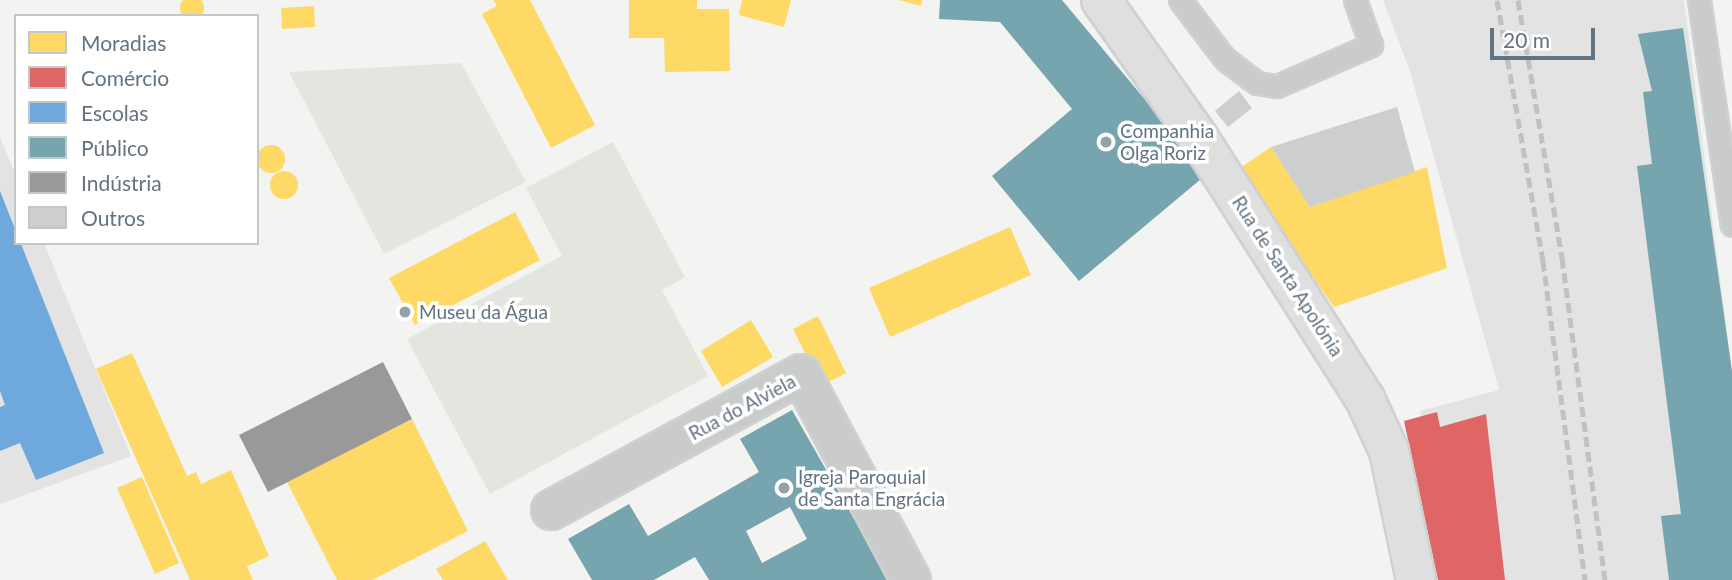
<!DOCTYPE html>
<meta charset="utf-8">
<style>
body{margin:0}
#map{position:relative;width:1732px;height:580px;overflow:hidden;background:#f3f3f1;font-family:Lato,sans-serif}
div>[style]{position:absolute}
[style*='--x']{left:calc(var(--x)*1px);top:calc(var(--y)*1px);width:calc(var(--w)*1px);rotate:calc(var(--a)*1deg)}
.built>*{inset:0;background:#e2e3e2}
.green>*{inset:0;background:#e2e6df}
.homes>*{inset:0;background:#ffd966}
.round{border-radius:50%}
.shops>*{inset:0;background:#e06666}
.schools>*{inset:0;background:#6fa8dc}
.public>*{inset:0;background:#76a5af}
.industry>*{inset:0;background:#999}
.building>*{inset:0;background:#cdcece}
.roads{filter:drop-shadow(2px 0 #cfd1d1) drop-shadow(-2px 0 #cfd1d1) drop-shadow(0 2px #cfd1d1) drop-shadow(0 -2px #cfd1d1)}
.lane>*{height:21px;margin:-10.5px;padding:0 10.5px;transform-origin:10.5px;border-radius:10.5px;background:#cacccc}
.street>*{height:38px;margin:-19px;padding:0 19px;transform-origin:19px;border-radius:19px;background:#cacccc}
.secondary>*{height:38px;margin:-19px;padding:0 19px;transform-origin:19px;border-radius:19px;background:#dfdfe0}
.rail>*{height:5px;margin-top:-2.5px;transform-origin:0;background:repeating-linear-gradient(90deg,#c0c2c2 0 10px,transparent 0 15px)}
.dots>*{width:19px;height:19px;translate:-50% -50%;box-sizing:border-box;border:4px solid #fff;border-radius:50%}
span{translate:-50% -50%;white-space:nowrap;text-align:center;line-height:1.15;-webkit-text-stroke:7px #fff;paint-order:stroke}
.poi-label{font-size:19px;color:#627382}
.left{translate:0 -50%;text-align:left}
.street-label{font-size:19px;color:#627382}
.legend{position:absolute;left:14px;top:14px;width:245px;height:231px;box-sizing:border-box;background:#fff;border:2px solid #c0c7cd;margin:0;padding:9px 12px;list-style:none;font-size:21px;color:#627382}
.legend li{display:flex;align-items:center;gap:14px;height:35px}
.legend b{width:35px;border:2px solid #c0c7cd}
.scale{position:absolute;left:1490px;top:28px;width:105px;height:32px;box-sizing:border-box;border:4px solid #627382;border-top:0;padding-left:9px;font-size:21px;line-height:24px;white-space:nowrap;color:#627382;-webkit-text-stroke:5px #fff;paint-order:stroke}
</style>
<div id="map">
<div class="built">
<i style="clip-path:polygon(1383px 0,1684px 0,1732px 371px,1732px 580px,1457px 580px,1420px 411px,1499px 390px,1410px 71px)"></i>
<i style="clip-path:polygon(0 137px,16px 176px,16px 243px,44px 243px,131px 456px,0 504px)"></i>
</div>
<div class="green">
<i style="clip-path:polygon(461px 63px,526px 182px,384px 254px,289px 72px)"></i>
<i style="clip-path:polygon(613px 142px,685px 277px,662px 290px,708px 376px,490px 494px,407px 339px,562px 256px,526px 188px)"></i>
</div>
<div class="homes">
<i class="round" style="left:180px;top:-4px;width:24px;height:24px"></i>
<i style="clip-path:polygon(493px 0,530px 0,595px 125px,551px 148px,482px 14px,497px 6px)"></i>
<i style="clip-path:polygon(629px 0,697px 0,697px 9px,729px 9px,730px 71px,665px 72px,664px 38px,629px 38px)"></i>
<i style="clip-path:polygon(742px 0,791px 0,784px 27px,739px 15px)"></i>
<i style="clip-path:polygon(899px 0,922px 0,921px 6px)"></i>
<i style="clip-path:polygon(314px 6px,315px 27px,282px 29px,281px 8px)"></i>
<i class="round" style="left:257px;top:145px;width:28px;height:28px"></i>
<i style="clip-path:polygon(1271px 147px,1310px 207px,1427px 167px,1447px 268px,1334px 307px,1237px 170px)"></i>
<i class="round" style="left:270px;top:171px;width:28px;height:28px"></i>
<i style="clip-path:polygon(515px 212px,540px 260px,415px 325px,389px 278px)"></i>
<i style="clip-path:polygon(1010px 227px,1031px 275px,890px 337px,869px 288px)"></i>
<i style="clip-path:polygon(818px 316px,846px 373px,821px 386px,793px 329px)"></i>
<i style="clip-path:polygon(751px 320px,773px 357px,722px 387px,701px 351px)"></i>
<i style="clip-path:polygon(132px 353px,187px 476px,196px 472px,201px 484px,231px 470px,269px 556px,247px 566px,253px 580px,190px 580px,96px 369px)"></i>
<i style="clip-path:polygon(412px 419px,468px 531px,372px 580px,337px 580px,287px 482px)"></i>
<i style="clip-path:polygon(142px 477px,179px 563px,155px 574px,117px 488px)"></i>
<i style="clip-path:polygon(485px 541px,508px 580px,443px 580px,436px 569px)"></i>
</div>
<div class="shops">
<i style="clip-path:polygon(1437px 412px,1440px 427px,1486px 414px,1505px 580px,1438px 580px,1404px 421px)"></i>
</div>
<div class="schools">
<i style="clip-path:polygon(0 191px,104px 453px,36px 480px,20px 443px,0 451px,0 407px,5px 405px,0 391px)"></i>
</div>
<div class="public">
<i style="clip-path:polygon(940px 0,1062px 0,1207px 174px,1079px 281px,992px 176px,1072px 109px,1000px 22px,939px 19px)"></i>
<i style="clip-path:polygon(1683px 28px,1732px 371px,1732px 580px,1669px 580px,1661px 516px,1681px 514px,1637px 166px,1652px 164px,1643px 92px,1652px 91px,1638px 34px)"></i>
<i style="clip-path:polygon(evenodd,792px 410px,889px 580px,709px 580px,695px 557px,654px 580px,592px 580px,568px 539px,629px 504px,648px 536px,759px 472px,740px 439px,792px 410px,790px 507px,807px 539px,762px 563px,746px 531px,790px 507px)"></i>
</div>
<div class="industry">
<i style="clip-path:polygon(383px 362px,412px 419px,268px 492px,239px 435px)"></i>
</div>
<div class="building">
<i style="clip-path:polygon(1239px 91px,1252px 108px,1228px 127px,1215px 111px)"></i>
<i style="clip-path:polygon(1397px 107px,1415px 172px,1310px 207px,1271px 147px)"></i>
</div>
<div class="roads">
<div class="lane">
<i style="--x:1180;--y:0;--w:74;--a:52.7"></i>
<i style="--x:1225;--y:59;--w:40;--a:37"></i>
<i style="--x:1257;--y:83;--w:20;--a:9"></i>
<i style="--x:1277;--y:86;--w:103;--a:-23.6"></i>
<i style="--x:1371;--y:45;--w:48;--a:-109.6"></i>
<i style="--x:1699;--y:0;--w:227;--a:81.7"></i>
</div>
<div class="street">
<i style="--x:551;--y:510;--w:285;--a:-28.5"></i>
<i style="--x:801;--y:374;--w:234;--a:61.9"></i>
</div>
<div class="secondary">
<i style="--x:1101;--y:0;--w:171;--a:54.7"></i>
<i style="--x:1200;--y:140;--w:307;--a:57.5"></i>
<i style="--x:1365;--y:399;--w:57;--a:65.2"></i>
<i style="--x:1389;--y:451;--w:132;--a:78.2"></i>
</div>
</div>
<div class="rail">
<i style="--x:1497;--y:0;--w:265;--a:80"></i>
<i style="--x:1543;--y:261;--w:322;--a:82.5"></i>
<i style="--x:1518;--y:0;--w:262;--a:80.3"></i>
<i style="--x:1562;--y:258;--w:325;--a:82.4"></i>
</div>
<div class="dots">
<i style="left:1106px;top:142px;background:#95a0a9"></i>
<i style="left:405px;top:312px;background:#95a0a9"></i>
<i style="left:784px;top:488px;background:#95a0a9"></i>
</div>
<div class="poi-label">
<span class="left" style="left:1120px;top:142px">Companhia<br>Olga Roriz</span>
<span class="left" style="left:419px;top:312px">Museu da Água</span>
<span class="left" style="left:798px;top:488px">Igreja Paroquial<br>de Santa Engrácia</span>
</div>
<div class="street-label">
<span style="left:1288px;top:276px;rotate:57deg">Rua de Santa Apolónia</span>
<span style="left:742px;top:407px;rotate:-28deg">Rua do Alviela</span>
</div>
<ul class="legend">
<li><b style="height:19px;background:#ffd966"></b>Moradias</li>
<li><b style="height:19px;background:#e06666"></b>Comércio</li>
<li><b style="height:19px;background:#6fa8dc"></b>Escolas</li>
<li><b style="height:19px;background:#76a5af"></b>Público</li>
<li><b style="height:19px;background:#999"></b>Indústria</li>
<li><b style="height:19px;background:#cdcece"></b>Outros</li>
</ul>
<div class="scale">20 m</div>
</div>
